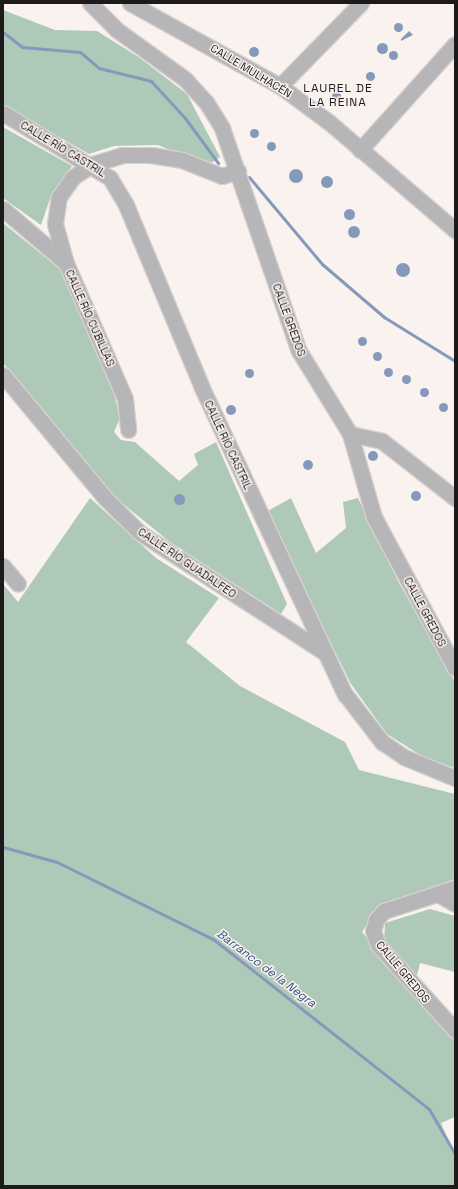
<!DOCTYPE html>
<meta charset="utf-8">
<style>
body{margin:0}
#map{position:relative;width:458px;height:1189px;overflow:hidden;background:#faf2ef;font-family:"Space Grotesk",sans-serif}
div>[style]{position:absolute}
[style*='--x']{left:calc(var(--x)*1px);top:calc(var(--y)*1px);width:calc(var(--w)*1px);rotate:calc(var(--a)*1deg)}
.green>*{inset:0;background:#afc9b9}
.water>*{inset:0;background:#8599bb}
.round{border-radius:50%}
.stream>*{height:3px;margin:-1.5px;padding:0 1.5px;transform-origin:1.5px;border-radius:1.5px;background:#8599bb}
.roads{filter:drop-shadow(1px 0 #d7d0cd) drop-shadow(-1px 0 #d7d0cd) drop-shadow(0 1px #d7d0cd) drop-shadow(0 -1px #d7d0cd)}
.minor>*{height:15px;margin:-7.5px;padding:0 7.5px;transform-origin:7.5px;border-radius:7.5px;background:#b6b5b8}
span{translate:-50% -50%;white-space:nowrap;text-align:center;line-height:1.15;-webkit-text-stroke:3px #faf2ef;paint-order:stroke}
.street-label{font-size:11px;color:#1d1b19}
.neighbourhood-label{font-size:12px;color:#1d1b19;letter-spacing:1px}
.water-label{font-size:12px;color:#375382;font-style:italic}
.frame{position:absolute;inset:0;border:4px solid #1d1b19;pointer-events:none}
</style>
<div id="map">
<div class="green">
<i style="clip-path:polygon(3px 10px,55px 30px,97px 31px,140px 58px,187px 94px,220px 157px,207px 166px,158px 145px,114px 146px,89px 154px,3px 105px)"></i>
<i style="clip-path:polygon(3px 127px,72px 166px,52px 193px,41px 225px,3px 198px)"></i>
<i style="clip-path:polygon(3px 223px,60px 269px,111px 380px,120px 418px,114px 432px,121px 440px,135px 442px,179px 481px,198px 465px,194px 454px,216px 442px,287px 604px,281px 614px,170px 542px,117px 499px,3px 363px)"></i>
<i style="clip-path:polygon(90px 498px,156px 558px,219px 598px,186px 642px,240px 686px,345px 742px,359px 770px,455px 794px,455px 879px,379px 906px,362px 932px,455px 1039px,455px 1117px,441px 1123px,455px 1157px,455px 1186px,3px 1186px,3px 584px,18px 602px)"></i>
<i style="clip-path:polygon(291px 498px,316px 553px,346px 528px,343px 502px,358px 498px,398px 581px,455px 682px,455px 768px,425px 758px,387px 734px,351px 684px,266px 512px)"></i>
<i style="clip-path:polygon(430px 909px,455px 916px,455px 972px,420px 963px,416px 980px,384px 943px,385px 923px)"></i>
</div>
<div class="water">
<i class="round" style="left:393.5px;top:22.5px;width:9px;height:9px"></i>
<i style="clip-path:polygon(409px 31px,413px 35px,401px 41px,401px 39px)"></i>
<i class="round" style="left:376.5px;top:42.5px;width:11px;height:11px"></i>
<i class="round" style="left:249px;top:47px;width:10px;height:10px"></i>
<i class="round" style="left:388.5px;top:50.5px;width:9px;height:9px"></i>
<i class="round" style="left:365.5px;top:71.5px;width:9px;height:9px"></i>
<i class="round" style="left:331.5px;top:91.5px;width:9px;height:9px"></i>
<i class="round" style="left:249.5px;top:128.5px;width:9px;height:9px"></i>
<i class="round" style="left:266.5px;top:141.5px;width:9px;height:9px"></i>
<i class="round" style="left:289px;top:169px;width:14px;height:14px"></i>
<i class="round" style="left:321px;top:176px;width:12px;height:12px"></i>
<i class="round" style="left:343.5px;top:208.5px;width:11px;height:11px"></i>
<i class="round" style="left:348px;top:226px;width:12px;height:12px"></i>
<i class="round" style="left:396px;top:263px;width:14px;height:14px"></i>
<i class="round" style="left:357.5px;top:336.5px;width:9px;height:9px"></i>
<i class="round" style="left:372.5px;top:351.5px;width:9px;height:9px"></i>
<i class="round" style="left:383.5px;top:367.5px;width:9px;height:9px"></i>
<i class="round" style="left:244.5px;top:368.5px;width:9px;height:9px"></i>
<i class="round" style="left:401.5px;top:374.5px;width:9px;height:9px"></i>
<i class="round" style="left:419.5px;top:387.5px;width:9px;height:9px"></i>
<i class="round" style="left:438.5px;top:402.5px;width:9px;height:9px"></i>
<i class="round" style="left:226px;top:405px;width:10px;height:10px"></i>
<i class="round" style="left:368px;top:451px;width:10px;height:10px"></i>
<i class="round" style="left:303px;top:460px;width:10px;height:10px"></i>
<i class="round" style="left:411px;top:491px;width:10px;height:10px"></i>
<i class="round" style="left:173.5px;top:493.5px;width:11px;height:11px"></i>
</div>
<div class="stream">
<i style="--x:3;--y:32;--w:24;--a:38"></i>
<i style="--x:22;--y:47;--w:58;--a:4.9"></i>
<i style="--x:80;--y:52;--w:25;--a:40"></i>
<i style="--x:99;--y:68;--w:54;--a:14"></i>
<i style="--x:151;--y:81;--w:50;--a:47.4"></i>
<i style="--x:185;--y:118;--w:56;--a:53.7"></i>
<i style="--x:249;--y:177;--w:114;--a:50"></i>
<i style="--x:322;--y:264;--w:82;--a:40.5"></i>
<i style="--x:384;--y:317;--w:84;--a:31.8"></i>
<i style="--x:3;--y:847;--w:56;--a:15.5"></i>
<i style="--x:57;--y:862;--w:174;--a:26.3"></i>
<i style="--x:213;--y:939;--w:275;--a:38.2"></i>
<i style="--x:429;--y:1109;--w:52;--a:60"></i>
</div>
<div class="roads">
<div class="minor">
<i style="--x:90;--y:3;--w:38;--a:45"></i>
<i style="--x:117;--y:30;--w:84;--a:35.8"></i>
<i style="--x:185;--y:79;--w:31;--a:48"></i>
<i style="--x:206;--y:102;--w:31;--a:58"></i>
<i style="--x:222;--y:128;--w:236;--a:71"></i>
<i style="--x:299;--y:351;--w:97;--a:58.4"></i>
<i style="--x:350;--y:434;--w:86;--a:73.9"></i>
<i style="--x:374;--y:517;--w:171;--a:61.8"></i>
<i style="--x:130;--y:3;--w:171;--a:29"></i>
<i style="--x:280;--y:86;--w:62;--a:36.5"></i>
<i style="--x:330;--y:123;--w:165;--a:40.6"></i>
<i style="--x:280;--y:86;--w:116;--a:-45.7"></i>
<i style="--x:3;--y:113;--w:125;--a:31.3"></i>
<i style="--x:110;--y:178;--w:31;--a:59"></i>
<i style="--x:126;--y:205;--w:198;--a:67.4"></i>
<i style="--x:202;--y:388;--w:338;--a:65"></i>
<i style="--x:345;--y:694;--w:61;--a:52.4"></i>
<i style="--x:382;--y:742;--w:27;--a:34"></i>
<i style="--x:404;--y:757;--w:55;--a:22.4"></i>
<i style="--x:360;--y:150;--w:142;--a:-48.1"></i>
<i style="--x:3;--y:209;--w:83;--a:40.6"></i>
<i style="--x:66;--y:263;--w:148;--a:66.5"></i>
<i style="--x:125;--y:399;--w:31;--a:84"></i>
<i style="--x:66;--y:263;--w:41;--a:-105.8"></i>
<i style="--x:55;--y:224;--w:27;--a:-82"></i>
<i style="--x:59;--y:197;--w:24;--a:-55"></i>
<i style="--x:73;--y:177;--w:24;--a:-33"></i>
<i style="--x:93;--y:164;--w:30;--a:-17"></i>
<i style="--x:122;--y:155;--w:29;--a:0"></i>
<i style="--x:151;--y:155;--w:31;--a:9"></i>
<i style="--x:182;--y:160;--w:43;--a:21.8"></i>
<i style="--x:222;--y:176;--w:17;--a:-17"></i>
<i style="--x:3;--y:375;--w:161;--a:50.3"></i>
<i style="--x:106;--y:499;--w:47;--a:45"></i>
<i style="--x:139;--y:532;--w:222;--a:33"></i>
<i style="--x:350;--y:434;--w:33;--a:12"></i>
<i style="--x:382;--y:441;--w:93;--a:38"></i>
<i style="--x:3;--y:566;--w:23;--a:50"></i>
<i style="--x:455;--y:888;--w:75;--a:162.1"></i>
<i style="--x:384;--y:911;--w:12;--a:132"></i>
<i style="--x:376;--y:920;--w:11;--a:105"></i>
<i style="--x:373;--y:931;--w:15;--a:70"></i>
<i style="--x:378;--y:945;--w:115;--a:47.8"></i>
<i style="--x:438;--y:894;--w:20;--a:30"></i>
</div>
</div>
<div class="street-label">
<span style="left:251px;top:71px;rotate:31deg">CALLE MULHACÉN</span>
<span style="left:63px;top:149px;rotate:31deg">CALLE RÍO CASTRIL</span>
<span style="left:90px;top:318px;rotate:66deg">CALLE RÍO CUBILLAS</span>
<span style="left:289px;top:320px;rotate:70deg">CALLE GREDOS</span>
<span style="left:228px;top:445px;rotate:65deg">CALLE RÍO CASTRIL</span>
<span style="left:187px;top:563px;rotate:34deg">CALLE RÍO GUADALFEO</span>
<span style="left:425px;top:612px;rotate:62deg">CALLE GREDOS</span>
<span style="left:403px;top:972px;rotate:50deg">CALLE GREDOS</span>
</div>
<div class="neighbourhood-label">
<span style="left:338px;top:96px">LAUREL DE<br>LA REINA</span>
</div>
<div class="water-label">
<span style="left:266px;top:969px;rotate:37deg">Barranco de la Negra</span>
</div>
<div class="frame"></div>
</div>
